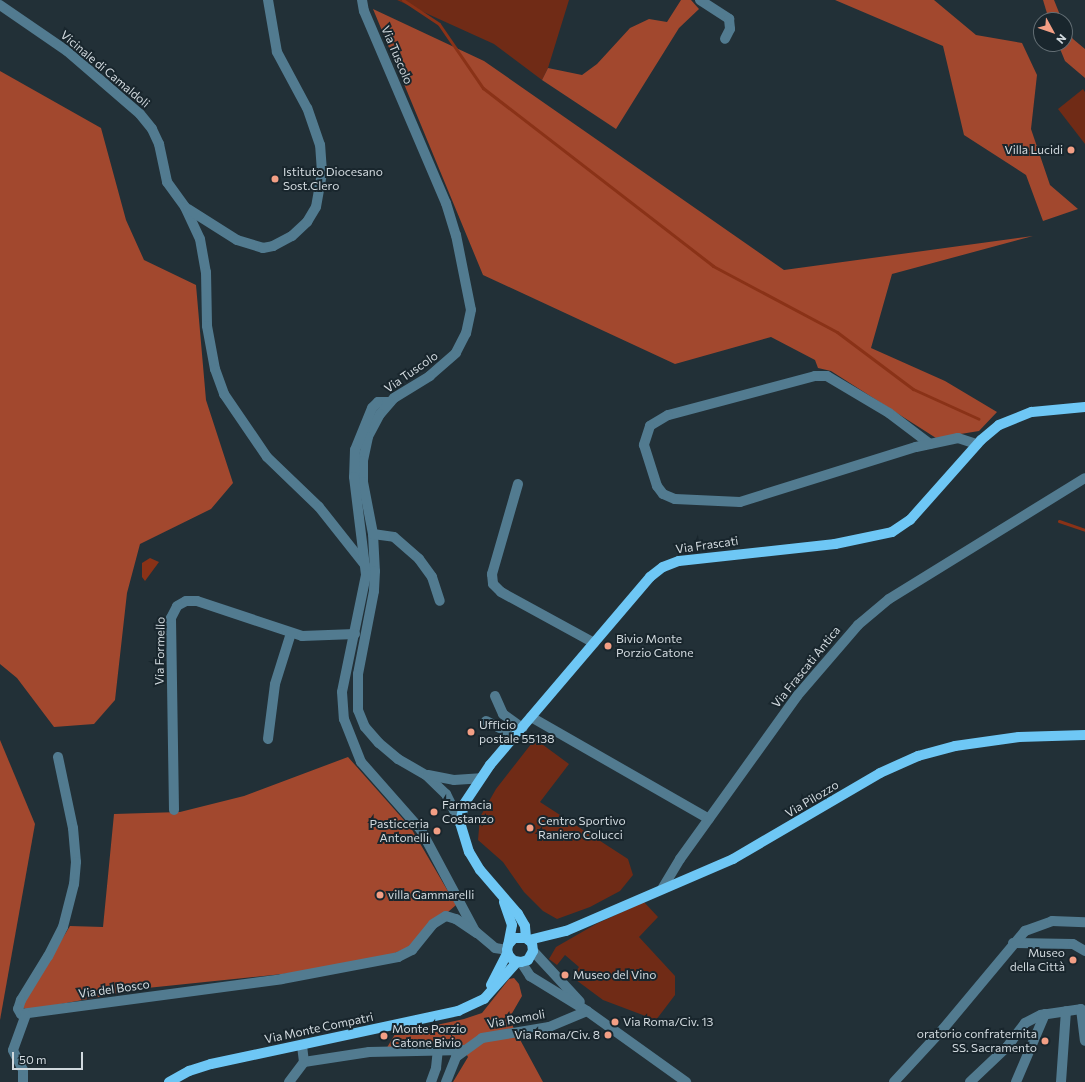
<!DOCTYPE html>
<meta charset="utf-8">
<style>
body{margin:0}
#map{position:relative;width:1085px;height:1082px;overflow:hidden;background:#223037;font-family:Commissioner,sans-serif}
div>[style]{position:absolute}
[style*='--x']{left:calc(var(--x)*1px);top:calc(var(--y)*1px);width:calc(var(--w)*1px);rotate:calc(var(--a)*1deg)}
.green>*{inset:0;background:#702b16}
.forest>*{inset:0;background:#a2482e}
.water>*{inset:0;background:#8a3217}
.stream>*{height:3px;margin:-1.5px;padding:0 1.5px;transform-origin:1.5px;border-radius:1.5px;background:#8a3217}
.minor>*{height:10px;margin:-5px;padding:0 5px;transform-origin:5px;border-radius:5px;background:#527b90}
.major>*{height:10px;margin:-5px;padding:0 5px;transform-origin:5px;border-radius:5px;background:#6ec7f5}
.dots>*{width:11px;height:11px;translate:-50% -50%;box-sizing:border-box;border:2px solid #19262d;border-radius:50%}
span{translate:-50% -50%;white-space:nowrap;text-align:center;line-height:1.15;-webkit-text-stroke:4px #19262d;paint-order:stroke}
.street-label{font-size:12px;color:#d1d9de}
.poi-label{font-size:12px;color:#d1d9de}
.right{translate:-100% -50%;text-align:right}
.left{translate:0 -50%;text-align:left}
.north{position:absolute;left:1033px;top:12px;width:40px;height:40px;box-sizing:border-box;background:#19262d;border:1px solid #636e74;border-radius:50%;rotate:130deg;font-size:11px;font-weight:700;line-height:16px;text-align:center;color:#d1d9de}
.north::after{content:'';display:block;margin:auto;width:14px;height:18px;background:#f39f85;clip-path:polygon(50% 0,100% 100%,50% 72%,0 100%)}
.scale{position:absolute;left:12px;top:1052px;width:71px;height:18px;box-sizing:border-box;border:2px solid #d1d9de;border-top:0;padding-left:5px;font-size:12px;line-height:14px;white-space:nowrap;color:#d1d9de;-webkit-text-stroke:3px #19262d;paint-order:stroke}
</style>
<div id="map">
<div class="green">
<i style="clip-path:polygon(397px 0,569px 0,548px 68px,542px 80px,494px 44px)"></i>
<i style="clip-path:polygon(1083px 89px,1085px 92px,1085px 144px,1058px 109px)"></i>
<i style="clip-path:polygon(535px 739px,569px 764px,540px 802px,628px 859px,633px 875px,620px 891px,590px 907px,557px 919px,543px 911px,524px 892px,503px 862px,478px 840px,480px 817px,496px 789px)"></i>
<i style="clip-path:polygon(644px 902px,658px 917px,639px 937px,675px 976px,675px 995px,656px 1020px,603px 1000px,572px 977px,579px 967px,565px 955px,557px 965px,549px 959px,556px 947px,596px 924px)"></i>
</div>
<div class="forest">
<i style="clip-path:polygon(681px 0,691px 0,699px 9px,679px 28px,616px 129px,542px 80px,548px 68px,582px 75px,597px 64px,630px 28px,649px 19px,667px 22px)"></i>
<i style="clip-path:polygon(835px 0,934px 0,976px 35px,1022px 43px,1037px 75px,1031px 129px,1050px 185px,1078px 209px,1043px 221px,1026px 175px,964px 135px,943px 46px)"></i>
<i style="clip-path:polygon(1043px 0,1054px 0,1062px 20px,1049px 20px)"></i>
<i style="clip-path:polygon(373px 9px,484px 61px,784px 270px,1033px 236px,892px 274px,871px 348px,945px 381px,997px 412px,979px 431px,936px 438px,831px 371px,818px 368px,815px 360px,771px 337px,675px 364px,483px 275px)"></i>
<i style="clip-path:polygon(1065px 26px,1073px 39px,1085px 49px,1085px 78px,1065px 61px,1058px 44px,1065px 44px)"></i>
<i style="clip-path:polygon(0 71px,101px 128px,126px 220px,144px 260px,196px 285px,206px 400px,233px 483px,211px 509px,140px 544px,127px 593px,115px 700px,94px 724px,54px 727px,17px 678px,0 664px)"></i>
<i style="clip-path:polygon(0 740px,35px 824px,0 1020px)"></i>
<i style="clip-path:polygon(348px 757px,411px 828px,456px 905px,407px 948px,390px 955px,302px 972px,147px 988px,29px 1010px,23px 1008px,23px 1003px,70px 926px,103px 927px,114px 814px,180px 812px,244px 796px)"></i>
<i style="clip-path:polygon(514px 978px,519px 984px,522px 996px,511px 1015px,511px 1023px,543px 1082px,453px 1082px,468px 1057px,464px 1050px,385px 1051px,395px 1034px,464px 1019px,482px 1013px,509px 979px)"></i>
</div>
<div class="water">
<i style="clip-path:polygon(150px 558px,159px 562px,145px 581px,142px 577px,142px 563px)"></i>
</div>
<div class="stream">
<i style="--x:403;--y:0;--w:43;--a:33.7"></i>
<i style="--x:439;--y:24;--w:78;--a:55.5"></i>
<i style="--x:483;--y:88;--w:291;--a:37.7"></i>
<i style="--x:713;--y:266;--w:140;--a:28"></i>
<i style="--x:837;--y:332;--w:95;--a:36.9"></i>
<i style="--x:913;--y:389;--w:72;--a:24.4"></i>
<i style="--x:1059;--y:521;--w:28;--a:19"></i>
</div>
<div class="minor">
<i style="--x:362;--y:0;--w:11;--a:80"></i>
<i style="--x:364;--y:11;--w:209;--a:66.9"></i>
<i style="--x:446;--y:203;--w:34;--a:73"></i>
<i style="--x:456;--y:235;--w:76;--a:78.7"></i>
<i style="--x:471;--y:310;--w:24;--a:102"></i>
<i style="--x:466;--y:333;--w:22;--a:117"></i>
<i style="--x:456;--y:353;--w:35;--a:139"></i>
<i style="--x:430;--y:376;--w:42;--a:148.6"></i>
<i style="--x:394;--y:398;--w:21;--a:131"></i>
<i style="--x:380;--y:414;--w:26;--a:118"></i>
<i style="--x:368;--y:437;--w:25;--a:102"></i>
<i style="--x:363;--y:461;--w:21;--a:90"></i>
<i style="--x:363;--y:482;--w:53;--a:79.1"></i>
<i style="--x:373;--y:534;--w:37;--a:87"></i>
<i style="--x:375;--y:571;--w:20;--a:93"></i>
<i style="--x:374;--y:591;--w:85;--a:100.9"></i>
<i style="--x:358;--y:674;--w:36;--a:90"></i>
<i style="--x:358;--y:710;--w:18;--a:68"></i>
<i style="--x:365;--y:727;--w:21;--a:49"></i>
<i style="--x:379;--y:743;--w:25;--a:40"></i>
<i style="--x:398;--y:759;--w:32;--a:30"></i>
<i style="--x:426;--y:775;--w:28;--a:44"></i>
<i style="--x:446;--y:794;--w:32;--a:64"></i>
<i style="--x:700;--y:0;--w:35;--a:33"></i>
<i style="--x:729;--y:19;--w:10;--a:84"></i>
<i style="--x:730;--y:29;--w:11;--a:117"></i>
<i style="--x:0;--y:5;--w:81;--a:34.5"></i>
<i style="--x:67;--y:51;--w:96;--a:40.8"></i>
<i style="--x:140;--y:114;--w:19;--a:51"></i>
<i style="--x:152;--y:129;--w:17;--a:65"></i>
<i style="--x:159;--y:144;--w:39;--a:78"></i>
<i style="--x:167;--y:182;--w:31;--a:54"></i>
<i style="--x:185;--y:207;--w:35;--a:65"></i>
<i style="--x:200;--y:239;--w:34;--a:80"></i>
<i style="--x:206;--y:272;--w:54;--a:88.9"></i>
<i style="--x:207;--y:326;--w:44;--a:79.5"></i>
<i style="--x:215;--y:369;--w:27;--a:70"></i>
<i style="--x:224;--y:394;--w:76;--a:55.7"></i>
<i style="--x:267;--y:457;--w:72;--a:43.9"></i>
<i style="--x:319;--y:507;--w:74;--a:51.6"></i>
<i style="--x:188;--y:209;--w:58;--a:32.3"></i>
<i style="--x:237;--y:240;--w:27;--a:17"></i>
<i style="--x:263;--y:248;--w:10;--a:-11"></i>
<i style="--x:273;--y:246;--w:21;--a:-28"></i>
<i style="--x:292;--y:236;--w:21;--a:-43"></i>
<i style="--x:307;--y:222;--w:17;--a:-59"></i>
<i style="--x:316;--y:207;--w:36;--a:-80"></i>
<i style="--x:322;--y:172;--w:27;--a:-94"></i>
<i style="--x:320;--y:145;--w:39;--a:-109"></i>
<i style="--x:307;--y:108;--w:64;--a:-118.2"></i>
<i style="--x:277;--y:52;--w:53;--a:-99.8"></i>
<i style="--x:390;--y:402;--w:12;--a:180"></i>
<i style="--x:378;--y:402;--w:8;--a:135"></i>
<i style="--x:372;--y:408;--w:45;--a:112"></i>
<i style="--x:355;--y:450;--w:27;--a:92"></i>
<i style="--x:354;--y:477;--w:99;--a:83"></i>
<i style="--x:366;--y:575;--w:119;--a:101.6"></i>
<i style="--x:342;--y:692;--w:27;--a:86"></i>
<i style="--x:344;--y:719;--w:46;--a:68.4"></i>
<i style="--x:361;--y:762;--w:91;--a:48.6"></i>
<i style="--x:421;--y:830;--w:115;--a:61.9"></i>
<i style="--x:475;--y:931;--w:26;--a:40"></i>
<i style="--x:495;--y:948;--w:12;--a:9"></i>
<i style="--x:930;--y:444;--w:51;--a:-142.9"></i>
<i style="--x:889;--y:413;--w:72;--a:-149.2"></i>
<i style="--x:827;--y:376;--w:12;--a:180"></i>
<i style="--x:815;--y:376;--w:152;--a:165.1"></i>
<i style="--x:668;--y:415;--w:21;--a:149"></i>
<i style="--x:650;--y:426;--w:20;--a:108"></i>
<i style="--x:644;--y:445;--w:43;--a:72.4"></i>
<i style="--x:657;--y:486;--w:10;--a:53"></i>
<i style="--x:663;--y:494;--w:13;--a:23"></i>
<i style="--x:675;--y:499;--w:65;--a:2.6"></i>
<i style="--x:740;--y:502;--w:184;--a:-17.4"></i>
<i style="--x:916;--y:447;--w:43;--a:-12.1"></i>
<i style="--x:958;--y:438;--w:20;--a:18"></i>
<i style="--x:518;--y:484;--w:94;--a:106.1"></i>
<i style="--x:492;--y:574;--w:10;--a:84"></i>
<i style="--x:493;--y:584;--w:11;--a:45"></i>
<i style="--x:501;--y:592;--w:106;--a:28.7"></i>
<i style="--x:373;--y:534;--w:21;--a:8"></i>
<i style="--x:394;--y:537;--w:33;--a:41"></i>
<i style="--x:419;--y:559;--w:22;--a:54"></i>
<i style="--x:432;--y:577;--w:25;--a:72"></i>
<i style="--x:495;--y:696;--w:20;--a:66"></i>
<i style="--x:503;--y:714;--w:24;--a:36"></i>
<i style="--x:531;--y:717;--w:205;--a:29.8"></i>
<i style="--x:486;--y:721;--w:33;--a:27"></i>
<i style="--x:268;--y:739;--w:55;--a:-82.7"></i>
<i style="--x:275;--y:684;--w:53;--a:-72.6"></i>
<i style="--x:58;--y:757;--w:73;--a:78.1"></i>
<i style="--x:73;--y:828;--w:34;--a:85"></i>
<i style="--x:76;--y:862;--w:22;--a:95"></i>
<i style="--x:74;--y:884;--w:44;--a:104.3"></i>
<i style="--x:63;--y:927;--w:33;--a:117"></i>
<i style="--x:48;--y:956;--w:52;--a:121.5"></i>
<i style="--x:21;--y:1000;--w:9;--a:108"></i>
<i style="--x:18;--y:1009;--w:6;--a:59"></i>
<i style="--x:21;--y:1014;--w:263;--a:-7.6"></i>
<i style="--x:282;--y:979;--w:118;--a:-10.7"></i>
<i style="--x:398;--y:957;--w:16;--a:-27"></i>
<i style="--x:412;--y:950;--w:33;--a:-51"></i>
<i style="--x:433;--y:924;--w:15;--a:-32"></i>
<i style="--x:446;--y:916;--w:10;--a:17"></i>
<i style="--x:456;--y:919;--w:25;--a:34"></i>
<i style="--x:428;--y:775;--w:26;--a:11"></i>
<i style="--x:454;--y:780;--w:26;--a:-4"></i>
<i style="--x:174;--y:810;--w:192;--a:-90.9"></i>
<i style="--x:171;--y:618;--w:13;--a:-63"></i>
<i style="--x:177;--y:606;--w:10;--a:-29"></i>
<i style="--x:186;--y:601;--w:11;--a:0"></i>
<i style="--x:197;--y:601;--w:111;--a:18.4"></i>
<i style="--x:302;--y:636;--w:53;--a:-2.2"></i>
<i style="--x:662;--y:889;--w:35;--a:-59"></i>
<i style="--x:680;--y:859;--w:201;--a:-54.3"></i>
<i style="--x:797;--y:696;--w:94;--a:-49.3"></i>
<i style="--x:858;--y:625;--w:40;--a:-40"></i>
<i style="--x:889;--y:599;--w:230;--a:-31.7"></i>
<i style="--x:1013;--y:943;--w:60;--a:1"></i>
<i style="--x:1073;--y:944;--w:14;--a:30"></i>
<i style="--x:533;--y:951;--w:69;--a:47.3"></i>
<i style="--x:521;--y:962;--w:17;--a:57"></i>
<i style="--x:530;--y:976;--w:67;--a:31.6"></i>
<i style="--x:587;--y:1011;--w:122;--a:35.6"></i>
<i style="--x:304;--y:1062;--w:66;--a:-8.7"></i>
<i style="--x:369;--y:1052;--w:95;--a:-1.2"></i>
<i style="--x:23;--y:1082;--w:12;--a:-90"></i>
<i style="--x:23;--y:1070;--w:22;--a:-117"></i>
<i style="--x:13;--y:1050;--w:38;--a:-70"></i>
<i style="--x:289;--y:1082;--w:25;--a:-53"></i>
<i style="--x:304;--y:1062;--w:17;--a:-97"></i>
<i style="--x:431;--y:1082;--w:15;--a:-70"></i>
<i style="--x:436;--y:1068;--w:18;--a:-84"></i>
<i style="--x:446;--y:1082;--w:27;--a:-68"></i>
<i style="--x:456;--y:1057;--w:32;--a:-36"></i>
<i style="--x:482;--y:1038;--w:68;--a:-9.3"></i>
<i style="--x:549;--y:1027;--w:41;--a:-22.8"></i>
<i style="--x:894;--y:1082;--w:72;--a:-47.2"></i>
<i style="--x:943;--y:1029;--w:128;--a:-50.1"></i>
<i style="--x:1025;--y:931;--w:29;--a:-20"></i>
<i style="--x:1052;--y:921;--w:33;--a:2"></i>
<i style="--x:970;--y:1082;--w:51;--a:-43.4"></i>
<i style="--x:1007;--y:1047;--w:30;--a:-53"></i>
<i style="--x:1025;--y:1023;--w:18;--a:-27"></i>
<i style="--x:1041;--y:1015;--w:40;--a:-8.5"></i>
<i style="--x:1081;--y:1009;--w:32;--a:83"></i>
<i style="--x:1016;--y:1082;--w:74;--a:-66.9"></i>
<i style="--x:1061;--y:1082;--w:71;--a:-86"></i>
</div>
<div class="major">
<i style="--x:504;--y:902;--w:24;--a:71"></i>
<i style="--x:512;--y:925;--w:25;--a:101"></i>
<i style="--x:507;--y:950;--w:6;--a:72"></i>
<i style="--x:509;--y:956;--w:7;--a:45"></i>
<i style="--x:514;--y:961;--w:7;--a:8"></i>
<i style="--x:521;--y:962;--w:7;--a:-16"></i>
<i style="--x:528;--y:960;--w:10;--a:-61"></i>
<i style="--x:533;--y:951;--w:8;--a:-97"></i>
<i style="--x:532;--y:943;--w:8;--a:-140"></i>
<i style="--x:526;--y:938;--w:12;--a:180"></i>
<i style="--x:514;--y:938;--w:9;--a:131"></i>
<i style="--x:526;--y:938;--w:12;--a:-95"></i>
<i style="--x:525;--y:926;--w:14;--a:-120"></i>
<i style="--x:518;--y:914;--w:58;--a:-130.8"></i>
<i style="--x:480;--y:870;--w:21;--a:-121"></i>
<i style="--x:469;--y:852;--w:30;--a:-107"></i>
<i style="--x:460;--y:823;--w:19;--a:-78"></i>
<i style="--x:464;--y:804;--w:47;--a:-56.3"></i>
<i style="--x:490;--y:765;--w:247;--a:-49.6"></i>
<i style="--x:650;--y:577;--w:16;--a:-38"></i>
<i style="--x:663;--y:567;--w:17;--a:-21"></i>
<i style="--x:679;--y:561;--w:157;--a:-6.2"></i>
<i style="--x:835;--y:544;--w:58;--a:-11.9"></i>
<i style="--x:892;--y:532;--w:22;--a:-34"></i>
<i style="--x:910;--y:520;--w:107;--a:-48.4"></i>
<i style="--x:981;--y:440;--w:23;--a:-40"></i>
<i style="--x:999;--y:425;--w:35;--a:-22"></i>
<i style="--x:1032;--y:412;--w:53;--a:-5.4"></i>
<i style="--x:529;--y:940;--w:38;--a:-14"></i>
<i style="--x:566;--y:931;--w:182;--a:-23.3"></i>
<i style="--x:733;--y:859;--w:170;--a:-30.3"></i>
<i style="--x:880;--y:773;--w:42;--a:-24.1"></i>
<i style="--x:918;--y:756;--w:38;--a:-15"></i>
<i style="--x:955;--y:746;--w:65;--a:-8"></i>
<i style="--x:1019;--y:737;--w:66;--a:-1.7"></i>
<i style="--x:491;--y:985;--w:36;--a:-63"></i>
<i style="--x:169;--y:1082;--w:23;--a:-29"></i>
<i style="--x:189;--y:1071;--w:23;--a:-18"></i>
<i style="--x:211;--y:1064;--w:253;--a:-12.1"></i>
<i style="--x:458;--y:1011;--w:29;--a:-25"></i>
<i style="--x:484;--y:999;--w:50;--a:-48.3"></i>
</div>
<div class="dots">
<i style="left:1071px;top:150px;background:#f39f85"></i>
<i style="left:275px;top:179px;background:#f39f85"></i>
<i style="left:608px;top:646px;background:#f39f85"></i>
<i style="left:471px;top:732px;background:#f39f85"></i>
<i style="left:434px;top:812px;background:#f39f85"></i>
<i style="left:530px;top:828px;background:#f39f85"></i>
<i style="left:437px;top:831px;background:#f39f85"></i>
<i style="left:380px;top:895px;background:#f39f85"></i>
<i style="left:1073px;top:960px;background:#f39f85"></i>
<i style="left:565px;top:975px;background:#f39f85"></i>
<i style="left:615px;top:1022px;background:#f39f85"></i>
<i style="left:608px;top:1035px;background:#f39f85"></i>
<i style="left:384px;top:1036px;background:#f39f85"></i>
<i style="left:1045px;top:1041px;background:#f39f85"></i>
</div>
<div class="street-label">
<span style="left:397px;top:55px;rotate:67deg">Via Tuscolo</span>
<span style="left:105px;top:69px;rotate:40deg">Vicinale di Camaldoli</span>
<span style="left:411px;top:372px;rotate:-35deg">Via Tuscolo</span>
<span style="left:707px;top:545px;rotate:-8deg">Via Frascati</span>
<span style="left:160px;top:651px;rotate:-89deg">Via Formello</span>
<span style="left:806px;top:667px;rotate:-51deg">Via Frascati Antica</span>
<span style="left:812px;top:799px;rotate:-31deg">Via Pilozzo</span>
<span style="left:114px;top:989px;rotate:-8deg">Via del Bosco</span>
<span style="left:516px;top:1019px;rotate:-10deg">Via Romoli</span>
<span style="left:319px;top:1028px;rotate:-12deg">Via Monte Compatri</span>
</div>
<div class="poi-label">
<span class="right" style="left:1063px;top:150px">Villa Lucidi</span>
<span class="left" style="left:283px;top:179px">Istituto Diocesano<br>Sost.Clero</span>
<span class="left" style="left:616px;top:646px">Bivio Monte<br>Porzio Catone</span>
<span class="left" style="left:479px;top:732px">Ufficio<br>postale 55138</span>
<span class="left" style="left:442px;top:812px">Farmacia<br>Costanzo</span>
<span class="left" style="left:538px;top:828px">Centro Sportivo<br>Raniero Colucci</span>
<span class="right" style="left:429px;top:831px">Pasticceria<br>Antonelli</span>
<span class="left" style="left:388px;top:895px">villa Gammarelli</span>
<span class="right" style="left:1065px;top:960px">Museo<br>della Città</span>
<span class="left" style="left:573px;top:975px">Museo del Vino</span>
<span class="left" style="left:623px;top:1022px">Via Roma/Civ. 13</span>
<span class="left" style="left:392px;top:1036px">Monte Porzio<br>Catone Bivio</span>
<span class="right" style="left:1037px;top:1041px">oratorio confraternita<br>SS. Sacramento</span>
<span class="right" style="left:600px;top:1035px">Via Roma/Civ. 8</span>
</div>
<div class="north">N</div>
<div class="scale">50 m</div>
</div>
